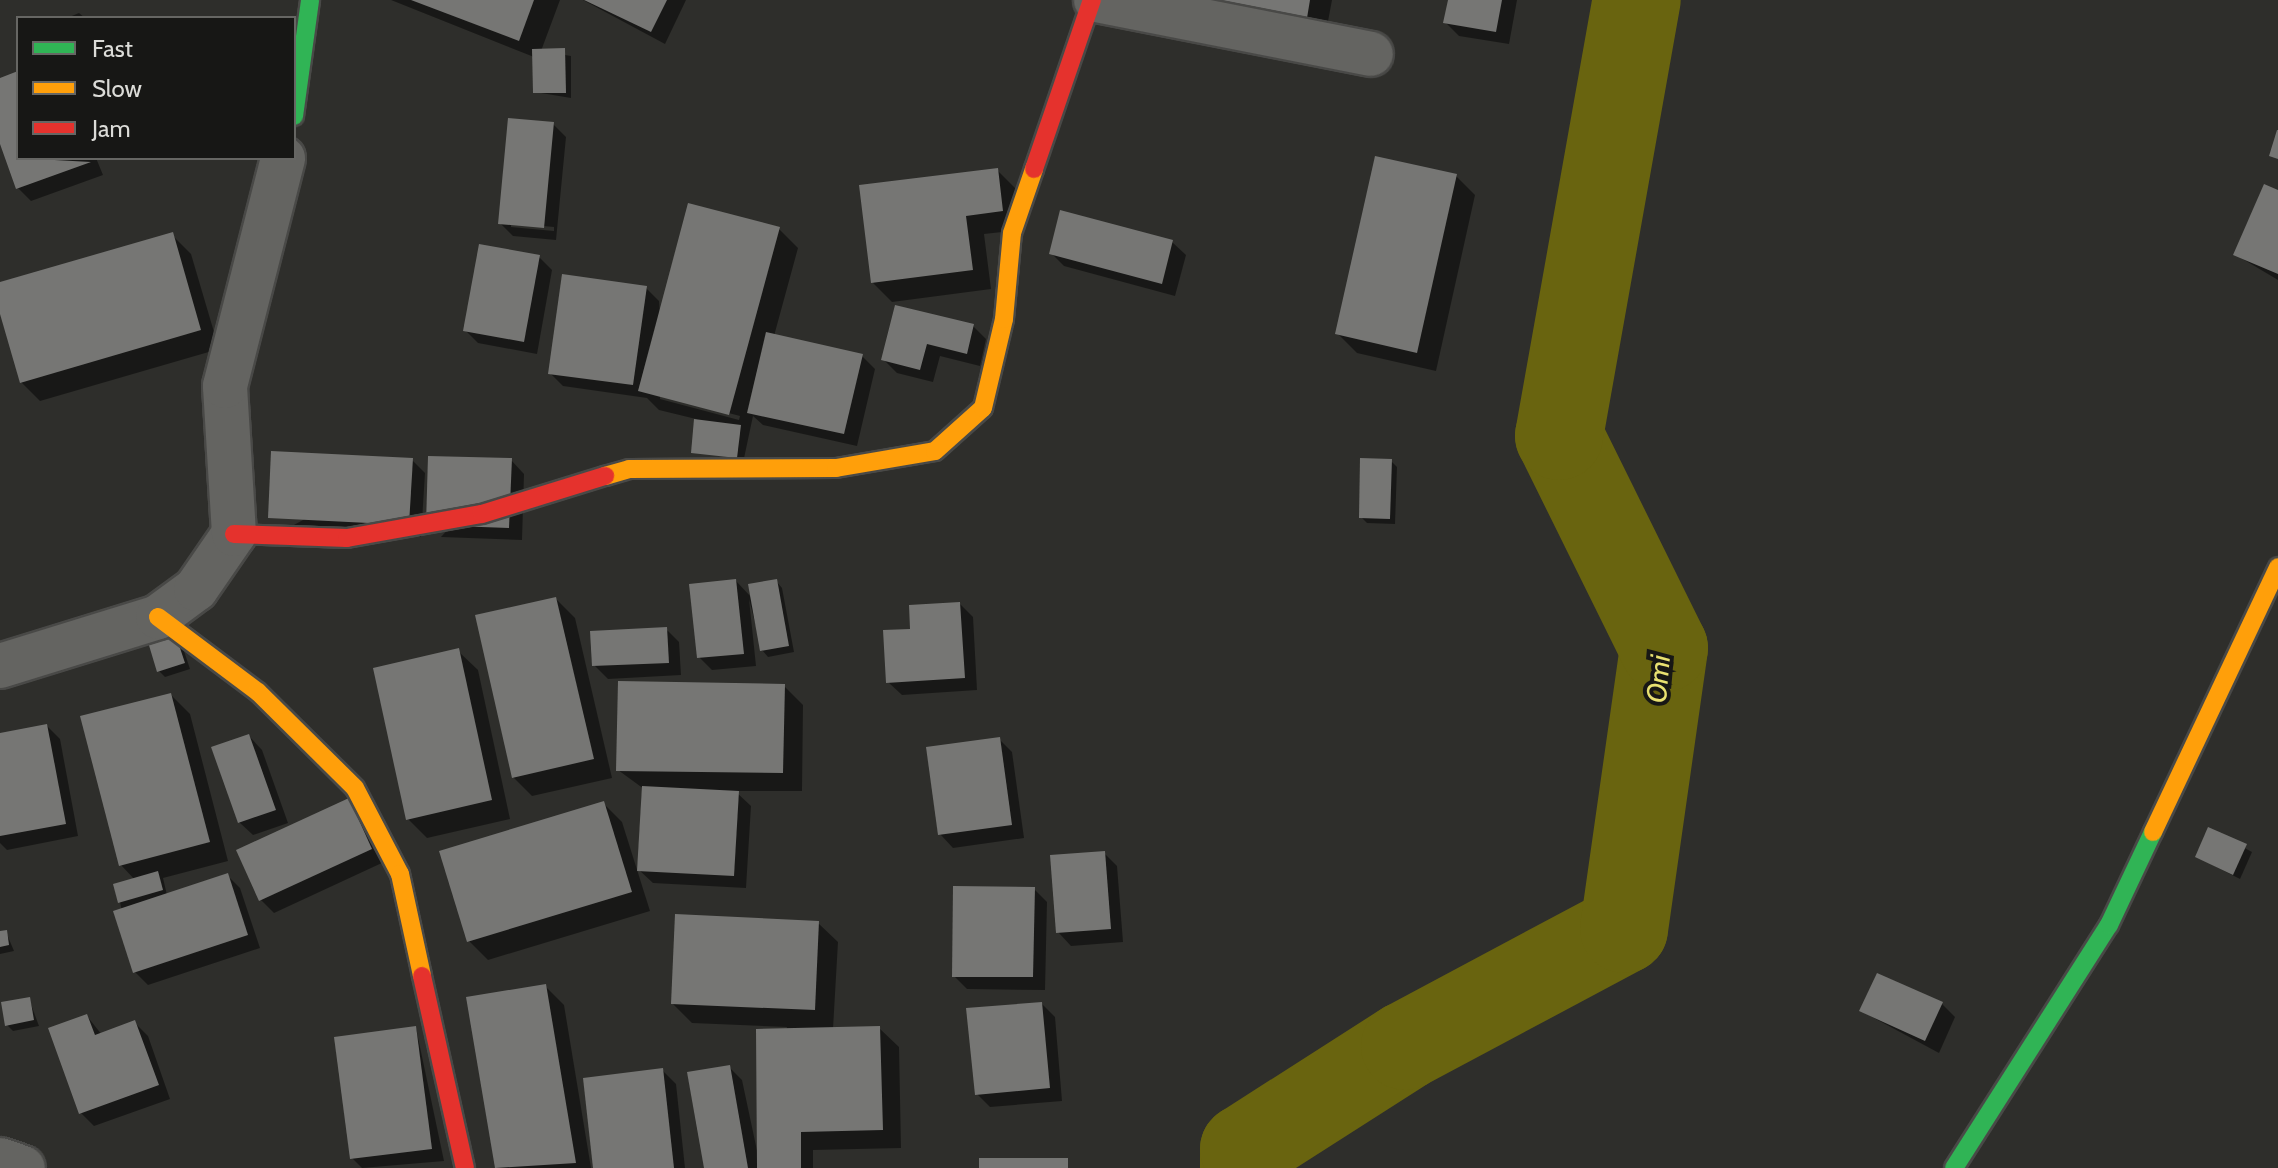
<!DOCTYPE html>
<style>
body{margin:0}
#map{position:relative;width:2278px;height:1168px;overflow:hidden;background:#2e2e2b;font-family:Cabin,sans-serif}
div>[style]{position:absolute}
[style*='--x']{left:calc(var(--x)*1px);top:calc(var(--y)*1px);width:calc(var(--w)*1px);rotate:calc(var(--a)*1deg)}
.shadow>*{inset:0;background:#0007}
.river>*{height:88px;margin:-44px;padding:0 44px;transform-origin:44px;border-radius:44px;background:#69640f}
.building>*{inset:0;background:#767674}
.roads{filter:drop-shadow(2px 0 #494947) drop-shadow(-2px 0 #494947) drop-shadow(0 2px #494947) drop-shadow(0 -2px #494947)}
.street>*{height:44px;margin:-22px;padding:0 22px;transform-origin:22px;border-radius:22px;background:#646461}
.fast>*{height:18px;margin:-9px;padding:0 9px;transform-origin:9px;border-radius:9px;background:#30b455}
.slow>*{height:18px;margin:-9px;padding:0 9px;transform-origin:9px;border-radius:9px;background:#ff9f0a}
.jam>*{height:18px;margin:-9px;padding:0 9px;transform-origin:9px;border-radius:9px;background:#e5322d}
span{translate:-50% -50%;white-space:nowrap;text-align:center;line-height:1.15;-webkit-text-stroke:8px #171715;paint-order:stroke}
.water-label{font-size:28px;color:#e8e171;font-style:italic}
.legend{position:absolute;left:16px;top:16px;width:280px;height:144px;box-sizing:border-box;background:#171715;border:2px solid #666663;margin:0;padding:10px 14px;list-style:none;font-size:24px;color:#dcdcd8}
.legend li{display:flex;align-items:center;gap:16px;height:40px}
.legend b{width:40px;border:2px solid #666663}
</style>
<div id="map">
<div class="shadow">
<i style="clip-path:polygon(391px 0,560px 0,541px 51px,571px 56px,571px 98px,535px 92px,534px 57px)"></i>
<i style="clip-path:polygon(583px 0,686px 0,665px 44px)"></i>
<i style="clip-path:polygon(1156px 0,1332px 0,1323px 48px)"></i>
<i style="clip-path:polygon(1450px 0,1517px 0,1509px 44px,1459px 36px,1445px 22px)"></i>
<i style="clip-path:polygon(79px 13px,85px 18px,67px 18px)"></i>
<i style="clip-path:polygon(18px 73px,18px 158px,96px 158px,103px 175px,31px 201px,18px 188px,0 138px,0 80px)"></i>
<i style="clip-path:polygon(evenodd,553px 124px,566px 137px,556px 240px,513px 236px,500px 223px,553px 124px,511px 223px,554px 227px,554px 231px,511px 227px,511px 223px)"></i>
<i style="clip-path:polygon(997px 170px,1016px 189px,1021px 230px,984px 234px,991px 289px,892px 302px,873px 283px)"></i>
<i style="clip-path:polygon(1456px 176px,1475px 195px,1436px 371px,1357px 353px,1338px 334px)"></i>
<i style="clip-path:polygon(2278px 192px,2278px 280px,2236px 255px)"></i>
<i style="clip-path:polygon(evenodd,779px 229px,798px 248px,774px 336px,862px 356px,875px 369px,857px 446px,763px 425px,753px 416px,743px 463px,696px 419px,659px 410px,647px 398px,563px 386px,550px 373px,646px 288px,659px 301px,660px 315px,779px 229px,660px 395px,740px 416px,739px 420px,660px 399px,660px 395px)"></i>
<i style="clip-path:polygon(172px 235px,191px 254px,219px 349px,40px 401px,21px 382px,0 284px)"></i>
<i style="clip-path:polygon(1172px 242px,1186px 255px,1175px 296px,1064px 266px,1051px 253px)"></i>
<i style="clip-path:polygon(539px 257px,552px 270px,537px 354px,478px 343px,465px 330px)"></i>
<i style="clip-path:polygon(973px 326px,986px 339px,980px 366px,940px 356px,933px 382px,897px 373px,884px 360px)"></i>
<i style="clip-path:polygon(412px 460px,425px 473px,421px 537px,283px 531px)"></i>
<i style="clip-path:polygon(511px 460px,524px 474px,522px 540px,441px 537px)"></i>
<i style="clip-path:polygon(1391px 461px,1397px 467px,1395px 524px,1367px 523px,1361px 517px)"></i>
<i style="clip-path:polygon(736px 581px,752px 598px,776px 581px,782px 588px,794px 652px,768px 657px,762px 650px,749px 599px,756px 666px,712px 670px,699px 657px)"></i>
<i style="clip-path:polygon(556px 599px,575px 618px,612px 778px,532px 796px,513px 777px)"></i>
<i style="clip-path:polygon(960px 604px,973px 617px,977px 690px,902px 695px,888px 682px,912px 631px)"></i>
<i style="clip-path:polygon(666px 629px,679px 642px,681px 675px,608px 679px,594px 665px)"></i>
<i style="clip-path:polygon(181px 642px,190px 669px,165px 677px,159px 671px)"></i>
<i style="clip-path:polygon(458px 651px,478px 670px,510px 819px,427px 838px,408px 819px)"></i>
<i style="clip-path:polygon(784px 686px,803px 705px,802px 791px,735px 791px,751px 806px,746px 888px,653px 883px,639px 870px,644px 789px,618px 770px)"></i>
<i style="clip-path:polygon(171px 695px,190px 714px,228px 861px,163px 878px,167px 895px,227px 875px,240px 888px,260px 948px,148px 985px,135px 972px,120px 902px,135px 880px,121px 865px)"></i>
<i style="clip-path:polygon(47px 726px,60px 739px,78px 836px,7px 850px,0 843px,0 735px)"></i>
<i style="clip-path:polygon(249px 736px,262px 750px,288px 823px,253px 835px,239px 822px)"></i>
<i style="clip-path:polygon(999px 739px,1012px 752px,1024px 838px,953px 848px,940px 834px)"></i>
<i style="clip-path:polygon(349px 800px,384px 862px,274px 913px,261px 900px)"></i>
<i style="clip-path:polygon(603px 803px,622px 822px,650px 911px,488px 960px,469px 941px)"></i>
<i style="clip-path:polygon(2209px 829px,2252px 852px,2240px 879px,2197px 857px)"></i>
<i style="clip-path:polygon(1104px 853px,1117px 866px,1123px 942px,1071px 946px,1058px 932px)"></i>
<i style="clip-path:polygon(1034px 889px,1047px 902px,1045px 990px,967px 989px,954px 976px)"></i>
<i style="clip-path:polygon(818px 923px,838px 942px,833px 1029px,879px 1028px,899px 1047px,901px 1148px,813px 1150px,813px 1168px,706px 1168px,729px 1067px,742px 1080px,759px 1160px,787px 1027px,692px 1023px,673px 1004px)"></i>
<i style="clip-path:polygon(6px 932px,14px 951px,0 954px,0 933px)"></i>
<i style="clip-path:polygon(545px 986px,564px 1005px,591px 1168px,497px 1168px,468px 998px)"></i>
<i style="clip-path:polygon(29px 999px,39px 1026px,13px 1031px,7px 1025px)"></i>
<i style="clip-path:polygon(1042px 1004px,1055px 1017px,1062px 1101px,990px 1107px,977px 1094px)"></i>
<i style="clip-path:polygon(1942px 1004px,1955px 1017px,1939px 1053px,1861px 1011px)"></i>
<i style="clip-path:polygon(87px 1016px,102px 1035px,135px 1023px,148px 1036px,170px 1099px,94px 1126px,81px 1113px)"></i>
<i style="clip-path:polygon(416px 1028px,444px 1161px,362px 1168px,352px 1158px)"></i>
<i style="clip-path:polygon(663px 1071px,676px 1084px,685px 1168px,595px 1168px)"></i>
</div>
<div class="river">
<i style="--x:1244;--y:1168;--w:19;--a:-90"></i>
<i style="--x:1244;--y:1149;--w:191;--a:-32.6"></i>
<i style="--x:1405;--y:1046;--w:248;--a:-28.1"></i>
<i style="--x:1624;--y:929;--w:284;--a:-81.9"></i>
<i style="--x:1664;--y:648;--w:237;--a:-116.3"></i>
<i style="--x:1559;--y:436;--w:443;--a:-79.9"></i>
</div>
<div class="building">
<i style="clip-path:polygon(411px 0,534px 0,519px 41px)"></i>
<i style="clip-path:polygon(584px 0,667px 0,651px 32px)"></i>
<i style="clip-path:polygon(1153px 0,1310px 0,1305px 30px)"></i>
<i style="clip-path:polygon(1448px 0,1502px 0,1496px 32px,1443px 23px)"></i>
<i style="clip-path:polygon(565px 48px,566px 93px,533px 93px,532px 49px)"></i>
<i style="clip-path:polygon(18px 71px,18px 158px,91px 162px,16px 189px,0 144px,0 78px)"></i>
<i style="clip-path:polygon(508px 118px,554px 122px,544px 228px,498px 224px)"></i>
<i style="clip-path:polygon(2277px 130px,2278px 130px,2278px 159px,2269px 156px)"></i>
<i style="clip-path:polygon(1375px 156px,1457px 174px,1417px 353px,1335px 334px)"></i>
<i style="clip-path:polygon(998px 168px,1003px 211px,966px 216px,973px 270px,871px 283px,859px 185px)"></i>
<i style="clip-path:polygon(2264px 184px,2278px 190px,2278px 274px,2233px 255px)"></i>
<i style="clip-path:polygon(688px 203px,780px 227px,729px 415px,638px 391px)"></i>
<i style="clip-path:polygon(1060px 210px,1173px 240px,1162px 284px,1049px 254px)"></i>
<i style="clip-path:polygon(173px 232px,201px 330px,20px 383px,0 314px,0 282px)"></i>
<i style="clip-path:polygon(479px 244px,540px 255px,524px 342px,463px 331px)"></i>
<i style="clip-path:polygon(562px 274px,647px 286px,633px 385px,548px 374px)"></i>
<i style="clip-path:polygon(895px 305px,974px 324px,967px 354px,927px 344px,920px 370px,881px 360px)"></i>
<i style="clip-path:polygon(766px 332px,863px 354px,844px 434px,747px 413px)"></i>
<i style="clip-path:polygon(694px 419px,741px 425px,737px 458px,691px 453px)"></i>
<i style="clip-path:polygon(271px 451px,413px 458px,409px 525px,268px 518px)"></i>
<i style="clip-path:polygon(428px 456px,512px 458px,509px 528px,426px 525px)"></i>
<i style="clip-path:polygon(1360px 458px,1392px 459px,1390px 519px,1359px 518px)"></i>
<i style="clip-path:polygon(736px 579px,744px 654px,697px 658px,689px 584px)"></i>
<i style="clip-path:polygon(777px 579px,789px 646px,760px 651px,748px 584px)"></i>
<i style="clip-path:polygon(556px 597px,594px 759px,512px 778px,475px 615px)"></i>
<i style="clip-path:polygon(960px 602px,965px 678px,886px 683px,883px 630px,910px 629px,909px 605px)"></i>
<i style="clip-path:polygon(667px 627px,669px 663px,592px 666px,590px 631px)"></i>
<i style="clip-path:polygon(175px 633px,185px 663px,157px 672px,148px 642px)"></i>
<i style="clip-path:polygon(459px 648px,492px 800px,406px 820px,373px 668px)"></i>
<i style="clip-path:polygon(618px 681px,785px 684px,783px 773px,616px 771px)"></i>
<i style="clip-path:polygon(171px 693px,210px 842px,119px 866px,80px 716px)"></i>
<i style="clip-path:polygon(47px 724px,66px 824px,0 836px,0 733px)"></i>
<i style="clip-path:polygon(249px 734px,276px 810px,238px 823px,211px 747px)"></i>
<i style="clip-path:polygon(1000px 737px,1012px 825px,938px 835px,926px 747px)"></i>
<i style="clip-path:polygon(642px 786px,739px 791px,734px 876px,637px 871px)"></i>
<i style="clip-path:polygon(349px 798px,372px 849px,259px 901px,236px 850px)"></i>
<i style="clip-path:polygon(604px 801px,632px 892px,467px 942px,439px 851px)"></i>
<i style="clip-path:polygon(2208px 827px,2247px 844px,2233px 875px,2195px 857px)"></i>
<i style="clip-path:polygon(1105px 851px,1111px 929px,1056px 933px,1050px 855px)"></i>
<i style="clip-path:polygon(158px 871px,163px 890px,118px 903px,113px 884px)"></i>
<i style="clip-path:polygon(228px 873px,248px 935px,133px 973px,113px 911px)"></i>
<i style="clip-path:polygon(953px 886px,1035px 887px,1033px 977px,952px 977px)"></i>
<i style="clip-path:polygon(675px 914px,819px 921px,815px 1010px,671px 1004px)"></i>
<i style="clip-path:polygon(7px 930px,9px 945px,0 947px,0 931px)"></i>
<i style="clip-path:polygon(1877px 973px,1943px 1002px,1925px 1041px,1859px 1011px)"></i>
<i style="clip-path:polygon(546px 984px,576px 1163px,495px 1168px,466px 997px)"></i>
<i style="clip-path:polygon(30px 997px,34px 1020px,5px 1026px,1px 1002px)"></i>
<i style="clip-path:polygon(1042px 1002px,1050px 1088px,975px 1095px,966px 1008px)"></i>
<i style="clip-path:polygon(87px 1014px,95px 1035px,135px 1020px,159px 1085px,79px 1114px,48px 1028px)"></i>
<i style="clip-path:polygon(416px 1026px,432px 1149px,350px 1159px,334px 1037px)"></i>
<i style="clip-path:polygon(880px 1026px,883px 1130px,801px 1132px,801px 1168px,757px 1168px,756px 1029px)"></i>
<i style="clip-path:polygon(730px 1065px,748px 1168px,704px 1168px,687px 1072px)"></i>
<i style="clip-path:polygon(663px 1068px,674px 1168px,593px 1168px,583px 1078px)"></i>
<i style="clip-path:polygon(979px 1158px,1068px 1158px,1068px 1168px,979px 1168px)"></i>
</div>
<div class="roads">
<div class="street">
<i style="--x:1096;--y:0;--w:280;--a:11.1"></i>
<i style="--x:0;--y:666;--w:165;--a:-17.2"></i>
<i style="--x:158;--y:617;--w:47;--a:-36.4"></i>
<i style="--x:196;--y:589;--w:67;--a:-55.4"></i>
<i style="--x:234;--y:534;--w:148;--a:-93.5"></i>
<i style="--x:225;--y:386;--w:235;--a:-75.7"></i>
<i style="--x:0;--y:1160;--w:24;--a:19"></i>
</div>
<div class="fast">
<i style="--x:294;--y:116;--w:117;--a:-82.1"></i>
<i style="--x:1954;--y:1168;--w:288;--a:-57.5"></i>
<i style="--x:2109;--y:925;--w:103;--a:-64.7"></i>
</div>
<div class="slow">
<i style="--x:605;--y:476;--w:25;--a:-16"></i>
<i style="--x:629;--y:469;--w:207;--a:-0.3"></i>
<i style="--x:836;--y:468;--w:100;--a:-9.7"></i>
<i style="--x:935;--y:451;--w:64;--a:-41.9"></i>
<i style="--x:983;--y:408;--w:91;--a:-76.7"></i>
<i style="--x:1004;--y:319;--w:86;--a:-84.7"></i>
<i style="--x:1012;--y:233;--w:68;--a:-71"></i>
<i style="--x:158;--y:617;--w:125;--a:36.9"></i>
<i style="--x:258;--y:692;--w:136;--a:44.7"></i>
<i style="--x:355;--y:788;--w:97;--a:62.4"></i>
<i style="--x:400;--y:874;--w:104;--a:77.8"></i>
<i style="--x:2153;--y:832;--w:293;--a:-64.7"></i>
</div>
<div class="jam">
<i style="--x:1034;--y:169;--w:179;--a:-71.1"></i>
<i style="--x:234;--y:534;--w:113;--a:2"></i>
<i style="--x:347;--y:538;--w:137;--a:-10.1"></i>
<i style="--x:482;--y:514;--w:129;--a:-17.2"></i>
<i style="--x:422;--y:976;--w:197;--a:77.4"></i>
</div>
</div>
<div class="water-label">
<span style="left:1658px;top:679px;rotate:-85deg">Omi</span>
</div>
<ul class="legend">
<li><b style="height:10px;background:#30b455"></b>Fast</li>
<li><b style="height:10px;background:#ff9f0a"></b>Slow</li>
<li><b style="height:10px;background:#e5322d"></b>Jam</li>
</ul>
</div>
